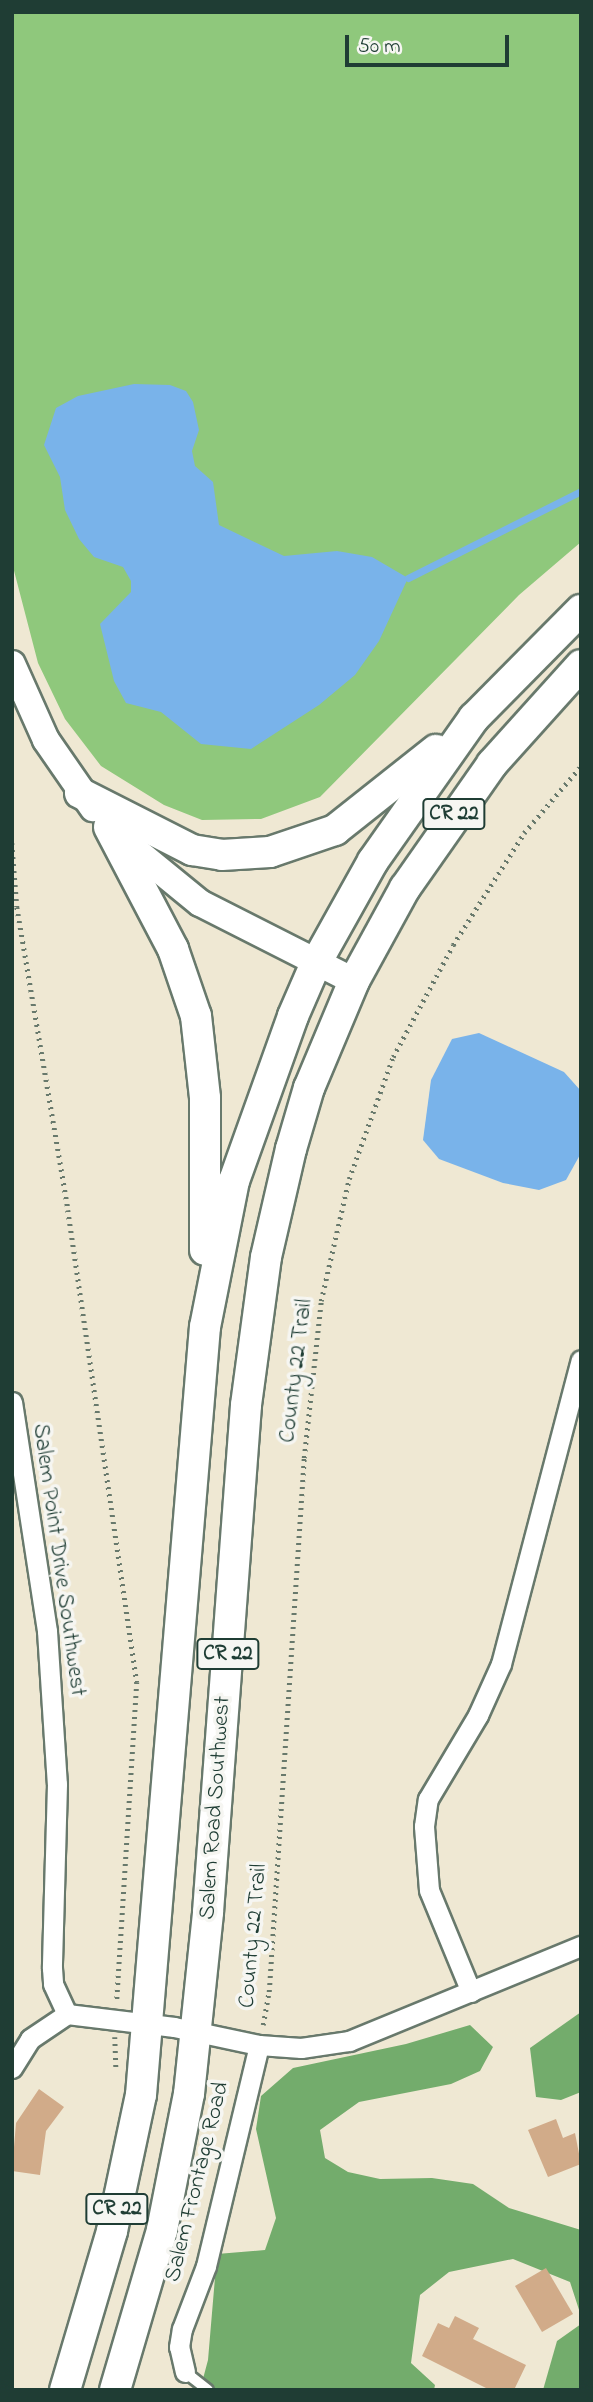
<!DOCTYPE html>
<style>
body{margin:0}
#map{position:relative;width:593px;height:2402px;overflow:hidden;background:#efe8d3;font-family:"Indie Flower",sans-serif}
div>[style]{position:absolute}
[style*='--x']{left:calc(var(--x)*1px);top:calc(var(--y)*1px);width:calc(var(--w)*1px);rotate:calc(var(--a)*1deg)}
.green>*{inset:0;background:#8fc87c}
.forest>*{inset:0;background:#73ac6c}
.water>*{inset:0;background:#79b3ea}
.stream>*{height:7px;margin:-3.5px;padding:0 3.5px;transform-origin:3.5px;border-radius:3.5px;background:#79b3ea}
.building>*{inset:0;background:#d1ab89}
.path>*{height:4.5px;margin-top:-2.25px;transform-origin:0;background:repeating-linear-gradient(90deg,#68796c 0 2px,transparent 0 7px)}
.roads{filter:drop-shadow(2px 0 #68796c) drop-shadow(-2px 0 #68796c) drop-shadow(0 2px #68796c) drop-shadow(0 -2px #68796c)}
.service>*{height:10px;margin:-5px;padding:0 5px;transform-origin:5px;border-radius:5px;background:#fff}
.minor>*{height:19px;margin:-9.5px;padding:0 9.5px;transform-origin:9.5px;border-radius:9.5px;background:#fff}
.secondary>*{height:26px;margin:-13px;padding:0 13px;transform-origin:13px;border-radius:13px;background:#fff}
.primary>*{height:30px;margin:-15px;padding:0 15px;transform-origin:15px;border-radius:15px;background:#fff}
span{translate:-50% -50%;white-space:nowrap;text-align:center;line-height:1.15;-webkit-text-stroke:7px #f6f6f2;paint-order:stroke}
.shield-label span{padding:2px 5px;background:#f6f6f2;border:2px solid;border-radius:5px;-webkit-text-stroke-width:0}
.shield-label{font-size:21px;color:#1f3d34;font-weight:700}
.street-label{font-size:23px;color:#1f3d34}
.frame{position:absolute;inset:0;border:14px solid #1f3d34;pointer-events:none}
.scale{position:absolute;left:345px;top:35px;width:164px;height:32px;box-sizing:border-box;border:4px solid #1f3d34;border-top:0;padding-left:9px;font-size:21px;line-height:24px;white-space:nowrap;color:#1f3d34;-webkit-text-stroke:5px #f6f6f2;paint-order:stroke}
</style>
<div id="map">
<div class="green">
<i style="clip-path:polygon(12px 12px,581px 12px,581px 542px,519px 595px,320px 797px,261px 819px,202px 820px,164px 805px,101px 766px,65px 719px,38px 663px,12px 563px)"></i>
</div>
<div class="forest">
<i style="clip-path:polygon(581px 2012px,581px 2092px,561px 2100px,536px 2097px,530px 2048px)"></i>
<i style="clip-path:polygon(470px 2025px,493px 2047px,480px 2071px,451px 2084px,359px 2102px,320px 2130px,325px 2158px,348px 2172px,380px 2179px,432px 2178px,473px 2184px,509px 2208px,581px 2230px,581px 2316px,570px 2282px,513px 2259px,449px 2272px,420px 2295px,411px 2363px,435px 2385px,434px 2390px,200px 2390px,208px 2360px,217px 2254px,265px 2250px,276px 2218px,256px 2129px,261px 2096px,293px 2068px,406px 2044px)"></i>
<i style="clip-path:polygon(581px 2324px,581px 2390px,543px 2390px,557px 2341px)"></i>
</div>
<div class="water">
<i style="clip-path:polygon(134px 384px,170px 385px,186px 391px,193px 402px,199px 430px,192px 451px,195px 466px,213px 482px,219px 525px,284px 556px,337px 551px,372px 557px,408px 578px,379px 641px,355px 675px,319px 705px,251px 749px,201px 744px,161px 712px,126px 703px,114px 681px,100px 624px,131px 592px,131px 581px,123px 567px,94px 557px,79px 539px,65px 510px,60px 477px,44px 445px,56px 408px,78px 396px)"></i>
<i style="clip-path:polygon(479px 1033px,564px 1072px,581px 1091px,581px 1153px,566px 1180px,539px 1190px,503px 1183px,439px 1159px,423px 1140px,431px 1080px,452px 1039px)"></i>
</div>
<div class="stream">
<i style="--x:408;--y:578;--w:194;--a:-26.7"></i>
</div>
<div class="building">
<i style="clip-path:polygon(39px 2089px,64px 2107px,46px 2131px,40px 2175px,12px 2171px,16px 2123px)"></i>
<i style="clip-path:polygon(556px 2119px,563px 2138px,575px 2133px,581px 2164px,548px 2177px,528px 2130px)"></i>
<i style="clip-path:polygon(546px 2268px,573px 2314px,542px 2332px,515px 2286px)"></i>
<i style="clip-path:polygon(455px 2316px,479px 2328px,473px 2339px,526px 2365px,514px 2390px,490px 2390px,422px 2356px,438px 2323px,449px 2328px)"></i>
</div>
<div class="path">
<i style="--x:12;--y:843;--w:64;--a:85.5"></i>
<i style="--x:17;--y:907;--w:307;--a:80.4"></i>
<i style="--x:68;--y:1210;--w:477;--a:81.7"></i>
<i style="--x:137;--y:1682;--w:320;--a:93.6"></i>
<i style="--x:263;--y:2025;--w:34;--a:-80"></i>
<i style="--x:269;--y:1992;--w:535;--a:-86.25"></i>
<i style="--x:304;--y:1458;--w:158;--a:-83.8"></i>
<i style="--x:321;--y:1301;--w:125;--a:-77.1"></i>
<i style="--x:349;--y:1179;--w:130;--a:-70.2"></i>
<i style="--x:393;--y:1057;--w:127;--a:-61.8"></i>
<i style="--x:453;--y:945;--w:133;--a:-57.6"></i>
<i style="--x:524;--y:833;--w:88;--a:-49.6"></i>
<i style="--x:115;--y:2037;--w:30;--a:88"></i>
</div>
<div class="roads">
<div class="service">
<i style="--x:185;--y:2372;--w:29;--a:38"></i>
</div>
<div class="minor">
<i style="--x:12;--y:1402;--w:232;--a:81.3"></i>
<i style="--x:47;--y:1631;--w:153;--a:86.3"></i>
<i style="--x:57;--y:1784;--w:184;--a:91.6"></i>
<i style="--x:52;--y:1968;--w:16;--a:86"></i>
<i style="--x:53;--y:1984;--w:33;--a:65"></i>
<i style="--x:471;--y:1992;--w:110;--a:-112.4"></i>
<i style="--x:429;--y:1890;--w:64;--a:-94.5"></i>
<i style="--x:424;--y:1826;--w:27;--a:-82"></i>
<i style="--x:428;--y:1799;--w:98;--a:-59.2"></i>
<i style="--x:478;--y:1715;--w:56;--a:-65.7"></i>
<i style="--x:501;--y:1664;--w:314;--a:-75.3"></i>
<i style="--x:12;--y:2068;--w:34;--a:-58"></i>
<i style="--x:30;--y:2039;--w:45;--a:-34"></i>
<i style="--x:67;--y:2014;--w:108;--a:6.9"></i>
<i style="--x:174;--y:2027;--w:87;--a:12"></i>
<i style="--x:259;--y:2045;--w:42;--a:4.1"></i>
<i style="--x:301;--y:2048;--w:49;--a:-8.3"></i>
<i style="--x:349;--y:2041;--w:251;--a:-22.3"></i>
<i style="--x:185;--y:2372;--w:26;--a:-103"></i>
<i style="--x:179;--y:2347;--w:18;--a:-81"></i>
<i style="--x:182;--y:2329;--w:67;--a:-69.1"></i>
<i style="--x:206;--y:2266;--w:227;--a:-76.5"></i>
</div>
<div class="secondary">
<i style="--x:12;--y:664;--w:83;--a:65.9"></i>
<i style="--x:46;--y:740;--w:83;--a:55.3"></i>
<i style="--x:118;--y:836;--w:106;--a:39.3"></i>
<i style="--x:200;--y:903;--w:173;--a:26.9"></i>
</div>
<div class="primary">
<i style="--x:80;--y:793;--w:126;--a:27"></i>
<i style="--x:192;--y:850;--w:30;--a:9"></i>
<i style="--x:222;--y:855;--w:48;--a:-3.6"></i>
<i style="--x:270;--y:852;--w:69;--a:-18.7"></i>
<i style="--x:335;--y:830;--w:129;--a:-38.4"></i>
<i style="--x:109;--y:827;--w:138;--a:62.3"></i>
<i style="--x:173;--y:949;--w:71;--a:71.1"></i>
<i style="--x:196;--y:1016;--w:82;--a:83.7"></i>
<i style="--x:205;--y:1098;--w:152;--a:90"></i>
<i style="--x:65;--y:2390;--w:166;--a:-73.5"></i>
<i style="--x:112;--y:2231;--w:139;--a:-78"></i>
<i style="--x:141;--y:2095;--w:771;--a:-85.24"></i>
<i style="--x:205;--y:1327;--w:149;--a:-78.8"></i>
<i style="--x:234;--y:1181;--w:175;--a:-70.3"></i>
<i style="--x:293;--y:1016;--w:58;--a:-66.5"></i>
<i style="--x:316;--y:963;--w:117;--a:-60.8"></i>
<i style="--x:373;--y:861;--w:175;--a:-54.8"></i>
<i style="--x:474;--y:718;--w:152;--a:-45.3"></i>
<i style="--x:115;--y:2390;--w:167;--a:-73.6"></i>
<i style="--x:162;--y:2230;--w:139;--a:-78.8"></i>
<i style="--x:189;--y:2094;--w:183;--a:-84"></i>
<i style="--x:208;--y:1912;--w:508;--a:-85.71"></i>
<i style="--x:246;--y:1405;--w:149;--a:-82.3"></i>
<i style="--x:266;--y:1257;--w:111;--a:-77"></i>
<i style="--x:291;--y:1149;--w:64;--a:-73.6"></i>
<i style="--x:309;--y:1088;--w:116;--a:-67.2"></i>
<i style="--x:354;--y:981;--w:106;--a:-61.3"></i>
<i style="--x:405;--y:888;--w:151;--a:-54.9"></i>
<i style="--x:492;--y:764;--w:133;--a:-48"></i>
</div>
</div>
<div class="shield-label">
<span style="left:454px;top:814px">CR 22</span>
<span style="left:228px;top:1654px">CR 22</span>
<span style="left:117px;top:2209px">CR 22</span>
</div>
<div class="street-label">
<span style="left:297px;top:1371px;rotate:-83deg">County 22 Trail</span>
<span style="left:58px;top:1560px;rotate:82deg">Salem Point Drive Southwest</span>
<span style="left:216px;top:1808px;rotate:-86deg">Salem Road Southwest</span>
<span style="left:254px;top:1936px;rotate:-85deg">County 22 Trail</span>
<span style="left:198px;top:2182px;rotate:-76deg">Salem Frontage Road</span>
</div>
<div class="frame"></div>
<div class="scale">50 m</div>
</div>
